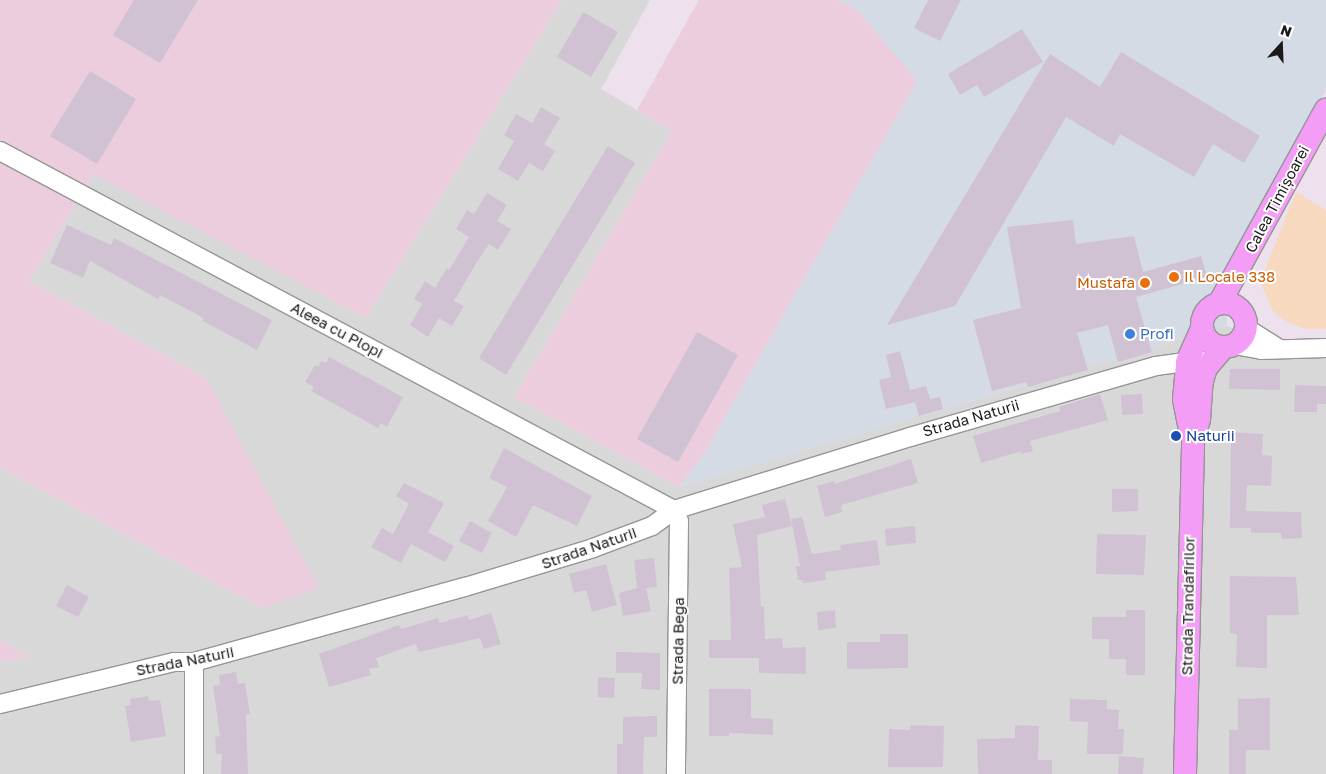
<!DOCTYPE html>
<meta charset="utf-8">
<style>
body{margin:0}
#map{position:relative;width:1326px;height:774px;overflow:hidden;background:#ece1ec;font-family:"Golos Text",sans-serif}
div>[style]{position:absolute}
[style*='--x']{left:calc(var(--x)*1px);top:calc(var(--y)*1px);width:calc(var(--w)*1px);rotate:calc(var(--a)*1deg)}
.residential>*{inset:0;background:#d9d8d9}
.industrial>*{inset:0;background:#d4dbe5}
.farmland>*{inset:0;background:#ebcddd}
.park>*{inset:0;background:#f6d9bf}
.building>*{inset:0;background:#d0c2d3}
.roads{filter:drop-shadow(1px 0 #959595) drop-shadow(-1px 0 #959595) drop-shadow(0 1px #959595) drop-shadow(0 -1px #959595)}
.minor>*{height:18px;margin:-9px;padding:0 9px;transform-origin:9px;border-radius:9px;background:#fff}
.major>*{height:22px;margin:-11px;padding:0 11px;transform-origin:11px;border-radius:11px;background:#f39df6}
.major>.ring{margin:-11px;padding:0;box-sizing:content-box;background:none;border:22px solid #f39df6;border-radius:50%}
.dots>*{width:14px;height:14px;translate:-50% -50%;box-sizing:border-box;border:2px solid #fff;border-radius:50%}
span{translate:-50% -50%;white-space:nowrap;text-align:center;line-height:1.15;-webkit-text-stroke:4px #fff;paint-order:stroke}
.street-label{font-size:15px;color:#1b1b1b}
.food-label{font-size:15px;color:#c56008}
.left{translate:0 -50%;text-align:left}
.right{translate:-100% -50%;text-align:right}
.shop-label{font-size:15px;color:#366cbe}
.transit-label{font-size:15px;color:#164399}
.north{position:absolute;left:1256px;top:20px;width:50px;height:50px;-webkit-text-stroke:4px #fff;paint-order:stroke;rotate:20deg;font-size:14px;font-weight:700;line-height:20px;text-align:center;color:#1b1b1b}
.north::after{content:'';display:block;margin:auto;width:18px;height:22px;background:#1b1b1b;clip-path:polygon(50% 0,100% 100%,50% 72%,0 100%)}
</style>
<div id="map">
<div class="residential">
<i style="clip-path:polygon(562px 0,650px 0,601px 89px,672px 131px,514px 397px,679px 487px,1227px 326px,1300px 354px,1326px 354px,1326px 774px,0 774px,0 661px,30px 657px,0 640px,0 468px,262px 608px,206px 378px,29px 281px,93px 174px,33px 139px,366px 318px)"></i>
</div>
<div class="industrial">
<i style="clip-path:polygon(837px 0,1326px 0,1326px 90px,1227px 267px,1227px 326px,679px 487px,705px 452px,916px 81px,858px 11px)"></i>
</div>
<div class="farmland">
<i style="clip-path:polygon(0 0,562px 0,366px 318px,93px 174px,29px 281px,206px 378px,319px 588px,262px 608px,0 468px)"></i>
<i style="clip-path:polygon(699px 0,837px 0,858px 11px,917px 81px,705px 452px,679px 487px,514px 397px,672px 131px,637px 110px)"></i>
<i style="clip-path:polygon(0 640px,31px 657px,0 661px)"></i>
</div>
<div class="park">
<i style="clip-path:polygon(1296px 192px,1326px 210px,1326px 329px,1304px 329px,1284px 320px,1273px 311px,1260px 282px)"></i>
</div>
<div class="building">
<i style="clip-path:polygon(134px 0,198px 0,160px 63px,113px 35px)"></i>
<i style="clip-path:polygon(928px 0,961px 0,940px 41px,914px 28px)"></i>
<i style="clip-path:polygon(583px 12px,618px 32px,591px 77px,557px 57px)"></i>
<i style="clip-path:polygon(1022px 29px,1043px 62px,984px 97px,977px 85px,960px 95px,948px 74px)"></i>
<i style="clip-path:polygon(1121px 52px,1260px 136px,1244px 163px,1213px 144px,1194px 177px,1120px 134px,1114px 146px,1066px 117px,955px 306px,887px 325px,1050px 54px,1100px 87px)"></i>
<i style="clip-path:polygon(90px 71px,136px 99px,97px 164px,50px 136px)"></i>
<i style="clip-path:polygon(541px 107px,560px 118px,544px 144px,555px 151px,543px 171px,529px 163px,518px 181px,498px 169px,514px 141px,504px 135px,516px 114px,532px 123px)"></i>
<i style="clip-path:polygon(608px 146px,635px 163px,506px 375px,479px 358px)"></i>
<i style="clip-path:polygon(487px 193px,507px 205px,497px 221px,511px 229px,498px 250px,489px 244px,477px 262px,454px 301px,464px 306px,452px 326px,439px 318px,428px 337px,410px 325px,422px 304px,414px 299px,425px 281px,435px 288px,447px 268px,449px 270px,469px 237px,456px 229px,467px 210px,474px 214px)"></i>
<i style="clip-path:polygon(1073px 220px,1076px 244px,1134px 236px,1143px 272px,1201px 256px,1207px 277px,1136px 297px,1152px 352px,1118px 362px,1108px 325px,1077px 333px,1088px 370px,1028px 387px,1026px 382px,992px 391px,973px 320px,1021px 308px,1007px 227px)"></i>
<i style="clip-path:polygon(67px 225px,111px 245px,114px 238px,272px 320px,257px 350px,203px 321px,204px 318px,160px 295px,158px 299px,90px 261px,83px 278px,50px 263px)"></i>
<i style="clip-path:polygon(697px 332px,738px 355px,678px 462px,637px 439px)"></i>
<i style="clip-path:polygon(900px 351px,910px 390px,926px 386px,930px 399px,940px 397px,943px 409px,919px 416px,915px 402px,886px 409px,879px 380px,891px 377px,886px 355px)"></i>
<i style="clip-path:polygon(329px 357px,403px 397px,387px 427px,381px 423px,378px 428px,311px 391px,314px 387px,305px 382px,315px 365px,318px 367px,321px 361px,326px 363px)"></i>
<i style="clip-path:polygon(1230px 369px,1280px 369px,1280px 390px,1229px 389px)"></i>
<i style="clip-path:polygon(1295px 385px,1326px 386px,1326px 404px,1317px 404px,1317px 412px,1294px 412px)"></i>
<i style="clip-path:polygon(1100px 394px,1108px 420px,1030px 441px,1033px 451px,1021px 454px,1021px 451px,981px 463px,973px 436px,1060px 411px,1059px 407px)"></i>
<i style="clip-path:polygon(1142px 394px,1143px 414px,1122px 415px,1121px 395px)"></i>
<i style="clip-path:polygon(1231px 432px,1263px 434px,1262px 455px,1272px 456px,1271px 486px,1247px 485px,1246px 511px,1301px 512px,1302px 538px,1282px 539px,1281px 533px,1251px 533px,1251px 528px,1230px 528px)"></i>
<i style="clip-path:polygon(504px 448px,592px 496px,577px 526px,533px 505px,516px 537px,488px 521px,507px 487px,489px 478px)"></i>
<i style="clip-path:polygon(911px 459px,918px 483px,841px 505px,842px 512px,825px 517px,817px 486px,834px 481px,834px 484px)"></i>
<i style="clip-path:polygon(404px 483px,444px 503px,428px 532px,454px 546px,445px 562px,411px 544px,401px 563px,371px 547px,382px 528px,393px 534px,409px 504px,396px 496px)"></i>
<i style="clip-path:polygon(1112px 489px,1138px 489px,1138px 511px,1112px 512px)"></i>
<i style="clip-path:polygon(785px 499px,792px 526px,757px 535px,761px 607px,764px 606px,765px 639px,782px 638px,783px 648px,806px 647px,806px 674px,759px 673px,759px 658px,709px 658px,709px 640px,731px 640px,729px 568px,742px 567px,733px 524px,765px 517px,762px 505px)"></i>
<i style="clip-path:polygon(802px 517px,812px 554px,841px 550px,840px 545px,877px 540px,880px 565px,825px 572px,826px 580px,803px 583px,803px 580px,798px 580px,796px 566px,800px 566px,791px 519px)"></i>
<i style="clip-path:polygon(470px 521px,492px 533px,482px 553px,459px 541px)"></i>
<i style="clip-path:polygon(915px 526px,916px 543px,886px 546px,885px 529px)"></i>
<i style="clip-path:polygon(1097px 534px,1146px 535px,1144px 575px,1096px 574px)"></i>
<i style="clip-path:polygon(654px 558px,657px 587px,646px 588px,651px 611px,623px 616px,619px 593px,637px 588px,634px 560px)"></i>
<i style="clip-path:polygon(606px 564px,617px 605px,592px 612px,586px 590px,574px 593px,569px 574px)"></i>
<i style="clip-path:polygon(1230px 576px,1296px 577px,1299px 615px,1267px 615px,1267px 668px,1236px 667px,1237px 634px,1230px 633px)"></i>
<i style="clip-path:polygon(67px 585px,89px 597px,78px 617px,56px 606px)"></i>
<i style="clip-path:polygon(835px 610px,836px 628px,818px 630px,817px 612px)"></i>
<i style="clip-path:polygon(1126px 610px,1145px 610px,1145px 675px,1126px 675px,1126px 659px,1109px 659px,1109px 639px,1092px 639px,1092px 617px,1126px 617px)"></i>
<i style="clip-path:polygon(491px 613px,501px 644px,484px 649px,480px 638px,419px 652px,416px 644px,376px 658px,379px 667px,369px 669px,371px 675px,329px 687px,319px 654px,399px 625px,401px 629px,438px 618px,439px 623px,468px 615px,469px 620px)"></i>
<i style="clip-path:polygon(880px 634px,908px 634px,908px 668px,847px 669px,847px 642px,880px 642px)"></i>
<i style="clip-path:polygon(616px 652px,660px 653px,660px 690px,641px 689px,642px 673px,616px 673px)"></i>
<i style="clip-path:polygon(236px 672px,238px 684px,245px 683px,250px 714px,246px 715px,248px 774px,221px 774px,222px 754px,216px 754px,215px 737px,220px 736px,213px 686px,220px 685px,219px 675px)"></i>
<i style="clip-path:polygon(598px 677px,615px 678px,614px 698px,598px 697px)"></i>
<i style="clip-path:polygon(709px 689px,751px 689px,751px 718px,773px 719px,773px 735px,729px 733px,729px 736px,709px 736px)"></i>
<i style="clip-path:polygon(148px 696px,149px 701px,160px 700px,166px 736px,131px 742px,125px 706px,131px 705px,130px 699px)"></i>
<i style="clip-path:polygon(1270px 698px,1270px 750px,1246px 750px,1246px 774px,1229px 774px,1229px 730px,1238px 730px,1238px 699px)"></i>
<i style="clip-path:polygon(1070px 699px,1107px 700px,1107px 709px,1119px 710px,1118px 729px,1124px 729px,1123px 754px,1087px 754px,1088px 722px,1070px 721px)"></i>
<i style="clip-path:polygon(657px 716px,657px 737px,644px 737px,643px 774px,617px 774px,617px 744px,623px 744px,623px 717px)"></i>
<i style="clip-path:polygon(910px 725px,944px 726px,943px 767px,888px 767px,889px 729px,910px 730px)"></i>
<i style="clip-path:polygon(1015px 725px,1039px 726px,1038px 760px,1052px 760px,1052px 774px,978px 774px,977px 739px,1015px 738px)"></i>
<i style="clip-path:polygon(1119px 756px,1144px 758px,1143px 774px,1118px 774px)"></i>
</div>
<div class="roads">
<div class="minor">
<i style="--x:0;--y:151;--w:764;--a:28.04"></i>
<i style="--x:1246;--y:328;--w:38;--a:32"></i>
<i style="--x:1234;--y:345;--w:27;--a:10"></i>
<i style="--x:1261;--y:350;--w:65;--a:-1.8"></i>
<i style="--x:674;--y:510;--w:12;--a:66"></i>
<i style="--x:679;--y:521;--w:253;--a:90.7"></i>
<i style="--x:0;--y:704;--w:179;--a:-13.6"></i>
<i style="--x:174;--y:662;--w:20;--a:0"></i>
<i style="--x:194;--y:662;--w:281;--a:-15.5"></i>
<i style="--x:465;--y:587;--w:134;--a:-16.9"></i>
<i style="--x:593;--y:548;--w:63;--a:-20.4"></i>
<i style="--x:652;--y:526;--w:27;--a:-36"></i>
<i style="--x:674;--y:510;--w:247;--a:-17.2"></i>
<i style="--x:910;--y:437;--w:256;--a:-16.1"></i>
<i style="--x:1156;--y:366;--w:44;--a:-7.8"></i>
<i style="--x:194;--y:774;--w:112;--a:-90"></i>
</div>
<div class="major">
<i class="ring" style="left:1202px;top:303px;width:22px;height:22px"></i>
<i style="--x:1219;--y:304;--w:222;--a:-61.2"></i>
<i style="--x:1190;--y:430;--w:31;--a:-101"></i>
<i style="--x:1184;--y:400;--w:38;--a:-85"></i>
<i style="--x:1187;--y:362;--w:36;--a:-66"></i>
<i style="--x:1185;--y:774;--w:336;--a:-88.6"></i>
<i style="--x:1193;--y:438;--w:19;--a:-72"></i>
<i style="--x:1199;--y:420;--w:39;--a:-86"></i>
<i style="--x:1202;--y:381;--w:14;--a:-73"></i>
<i style="--x:1206;--y:368;--w:26;--a:-50"></i>
</div>
</div>
<div class="dots">
<i style="left:1174px;top:277px;background:#e8710a"></i>
<i style="left:1145px;top:283px;background:#e8710a"></i>
<i style="left:1130px;top:334px;background:#3f7fe0"></i>
<i style="left:1176px;top:436px;background:#1a4fb4"></i>
</div>
<div class="street-label">
<span style="left:1277px;top:199px;rotate:-62deg">Calea Timișoarei</span>
<span style="left:337px;top:330px;rotate:28deg">Aleea cu Plopi</span>
<span style="left:971px;top:418px;rotate:-16deg">Strada Naturii</span>
<span style="left:589px;top:548px;rotate:-19deg">Strada Naturii</span>
<span style="left:1188px;top:606px;rotate:-89deg">Strada Trandafirilor</span>
<span style="left:678px;top:641px;rotate:-89deg">Strada Bega</span>
<span style="left:185px;top:661px;rotate:-11deg">Strada Naturii</span>
</div>
<div class="food-label">
<span class="left" style="left:1184px;top:277px">Il Locale 338</span>
<span class="right" style="left:1135px;top:283px">Mustafa</span>
</div>
<div class="shop-label">
<span class="left" style="left:1140px;top:334px">Profi</span>
</div>
<div class="transit-label">
<span class="left" style="left:1186px;top:436px">Naturii</span>
</div>
<div class="north">N</div>
</div>
